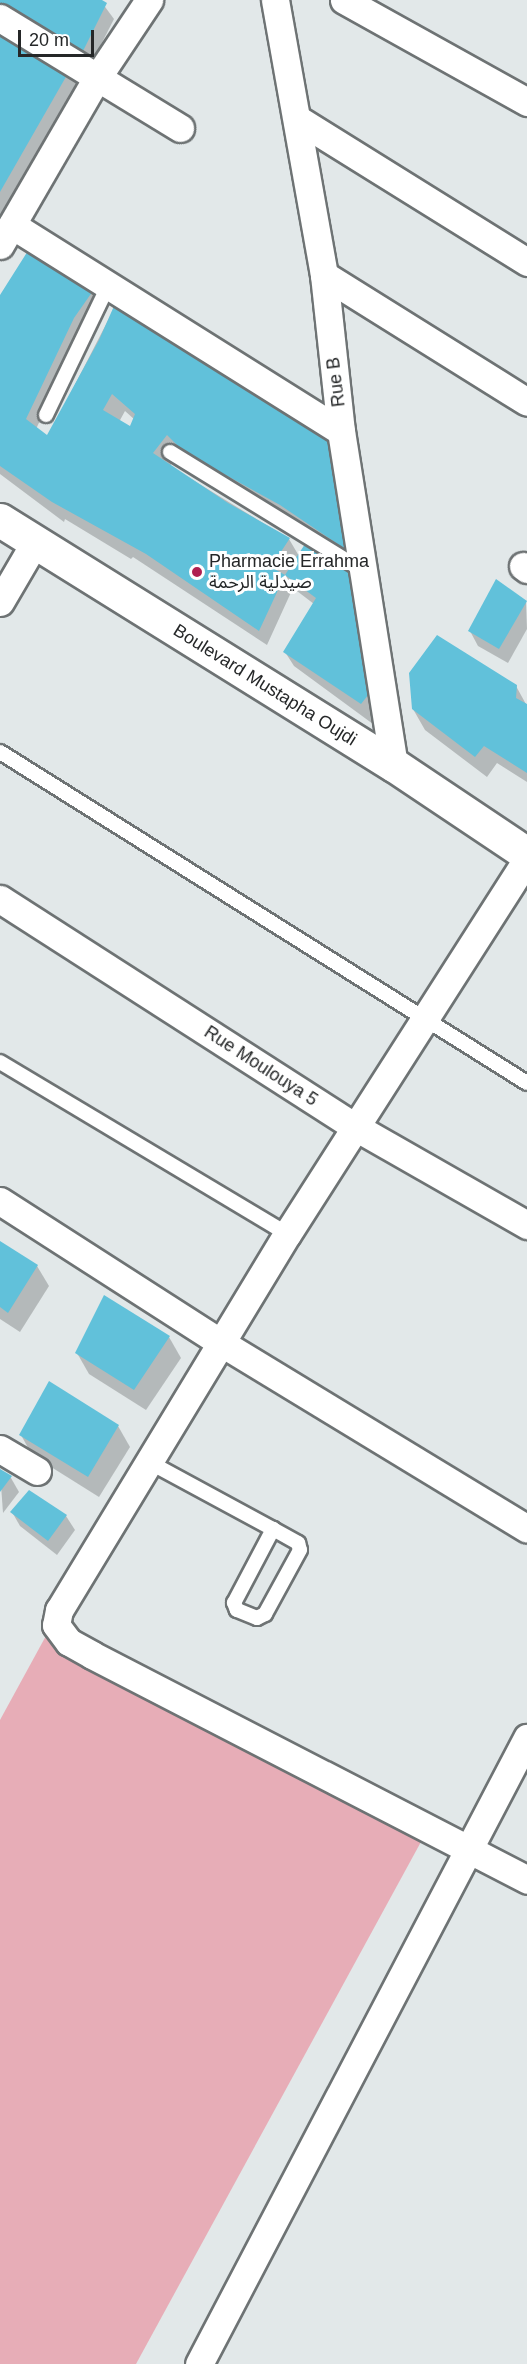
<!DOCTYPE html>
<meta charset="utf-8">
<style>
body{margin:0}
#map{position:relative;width:527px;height:2364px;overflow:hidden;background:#e2e8e9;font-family:Helvetica,"Noto Sans Arabic",sans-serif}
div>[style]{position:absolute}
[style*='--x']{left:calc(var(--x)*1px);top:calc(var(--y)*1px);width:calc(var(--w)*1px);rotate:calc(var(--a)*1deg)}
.green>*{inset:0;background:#e7adb7}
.shadow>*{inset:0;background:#0003}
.building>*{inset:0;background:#61c1da}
.roads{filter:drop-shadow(2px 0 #6e7374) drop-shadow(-2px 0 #6e7374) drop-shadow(0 2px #6e7374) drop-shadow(0 -2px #6e7374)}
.service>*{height:14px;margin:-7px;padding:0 7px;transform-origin:7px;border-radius:7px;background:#fff}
.minor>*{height:27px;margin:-13.5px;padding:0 13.5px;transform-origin:13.5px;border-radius:13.5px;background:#fff}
.secondary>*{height:33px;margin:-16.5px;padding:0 16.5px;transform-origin:16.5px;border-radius:16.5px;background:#fff}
.dots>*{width:16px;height:16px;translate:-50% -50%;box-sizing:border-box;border:3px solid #fff;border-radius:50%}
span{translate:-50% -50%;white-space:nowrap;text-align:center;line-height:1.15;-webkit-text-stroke:6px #fff;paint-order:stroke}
.street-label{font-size:18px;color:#252728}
.poi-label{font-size:18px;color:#252728}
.left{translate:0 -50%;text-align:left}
.scale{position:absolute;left:18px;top:30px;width:76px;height:27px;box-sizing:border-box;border:3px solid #252728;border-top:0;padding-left:8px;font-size:18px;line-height:21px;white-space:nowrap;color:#252728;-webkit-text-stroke:4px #fff;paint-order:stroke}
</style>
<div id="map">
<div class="green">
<i style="clip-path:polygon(53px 1623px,428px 1829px,136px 2364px,0 2364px,0 1720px)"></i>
</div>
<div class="shadow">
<i style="clip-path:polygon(0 0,100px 0,114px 19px,88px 70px,0 13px)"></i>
<i style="clip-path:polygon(0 27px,70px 69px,78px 84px,0 220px)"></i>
<i style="clip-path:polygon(evenodd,94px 289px,102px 304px,82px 333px,36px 429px,48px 437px,119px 299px,240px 376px,356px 563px,179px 454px,170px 466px,289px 539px,387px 706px,373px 724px,294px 666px,285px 652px,314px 604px,293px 588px,267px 645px,133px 557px,131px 559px,65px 519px,64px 522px,0 474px,0 298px,94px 289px,125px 411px,135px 420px,135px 432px,119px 422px,125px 411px)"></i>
<i style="clip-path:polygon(526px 602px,527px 629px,508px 663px,478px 646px,470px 631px)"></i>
<i style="clip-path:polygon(516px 686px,527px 706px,527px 782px,497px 763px,487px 777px,425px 730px,413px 709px)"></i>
<i style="clip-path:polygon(0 1242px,37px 1266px,49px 1286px,20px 1332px,0 1319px)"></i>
<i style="clip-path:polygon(169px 1337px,181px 1358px,146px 1410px,89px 1374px,77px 1353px)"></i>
<i style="clip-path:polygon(118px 1426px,130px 1447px,99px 1497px,32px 1455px,21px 1435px)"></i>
<i style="clip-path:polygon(0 1471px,11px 1478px,19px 1492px,3px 1513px)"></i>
<i style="clip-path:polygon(12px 1512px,66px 1516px,75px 1530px,57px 1555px,20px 1526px)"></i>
</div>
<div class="building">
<i style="clip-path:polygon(0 0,102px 0,107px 3px,80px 57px,0 4px)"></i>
<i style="clip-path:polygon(0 25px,71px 68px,0 192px)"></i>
<i style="clip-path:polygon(evenodd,31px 246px,95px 288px,74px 318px,26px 419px,47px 435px,99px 340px,118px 297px,332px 433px,348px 551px,280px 505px,184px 452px,167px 435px,153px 453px,228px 503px,290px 538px,271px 567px,285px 575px,305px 544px,360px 575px,376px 685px,361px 704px,283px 652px,316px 598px,285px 575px,259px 631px,146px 554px,52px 502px,0 466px,0 295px,31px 246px,112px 394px,135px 414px,130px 426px,103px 410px,112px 394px)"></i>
<i style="clip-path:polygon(496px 579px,527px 601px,499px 649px,468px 631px)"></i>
<i style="clip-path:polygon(437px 635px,517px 685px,516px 698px,527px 704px,527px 773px,484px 746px,475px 757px,412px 709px,409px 673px)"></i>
<i style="clip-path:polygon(0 1241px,38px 1265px,8px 1313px,0 1307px)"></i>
<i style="clip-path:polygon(104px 1295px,170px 1336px,134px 1390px,75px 1353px)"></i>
<i style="clip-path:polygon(49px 1381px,119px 1425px,88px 1477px,19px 1435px)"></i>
<i style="clip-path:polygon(0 1469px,12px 1476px,0 1492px)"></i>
<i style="clip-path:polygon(29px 1490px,67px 1515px,48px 1541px,10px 1512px)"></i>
</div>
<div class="roads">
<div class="service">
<i style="--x:46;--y:415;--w:143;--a:-64.3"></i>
<i style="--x:170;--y:452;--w:225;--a:31.6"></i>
<i style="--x:0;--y:752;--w:622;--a:32.13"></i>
<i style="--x:0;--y:1062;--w:335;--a:30.9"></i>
<i style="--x:149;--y:1462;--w:141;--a:28.4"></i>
<i style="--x:273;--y:1529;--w:29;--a:29"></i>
<i style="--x:298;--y:1543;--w:7;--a:74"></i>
<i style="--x:300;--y:1550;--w:73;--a:118.7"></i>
<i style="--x:265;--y:1614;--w:9;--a:153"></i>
<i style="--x:257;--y:1618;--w:22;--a:-158"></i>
<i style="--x:237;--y:1610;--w:8;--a:-113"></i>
<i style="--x:234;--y:1603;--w:84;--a:-62.2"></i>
</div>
<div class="minor">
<i style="--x:275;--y:0;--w:279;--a:79.9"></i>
<i style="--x:324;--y:275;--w:157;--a:83.8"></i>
<i style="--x:341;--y:431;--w:338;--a:81"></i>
<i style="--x:344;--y:0;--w:210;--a:29.1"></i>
<i style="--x:0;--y:18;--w:211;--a:31.4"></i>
<i style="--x:299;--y:120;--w:269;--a:31.9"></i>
<i style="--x:12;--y:225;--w:388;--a:32.1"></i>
<i style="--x:0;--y:245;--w:193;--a:-59.9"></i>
<i style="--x:97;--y:78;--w:94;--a:-56.3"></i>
<i style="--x:324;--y:275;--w:239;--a:32"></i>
<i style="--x:523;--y:566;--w:5;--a:37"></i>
<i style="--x:0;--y:602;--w:69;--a:-59.7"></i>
<i style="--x:527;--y:859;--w:445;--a:122.6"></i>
<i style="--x:287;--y:1234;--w:440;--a:121.2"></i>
<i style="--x:59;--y:1610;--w:15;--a:101"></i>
<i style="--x:56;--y:1625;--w:21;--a:53"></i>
<i style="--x:69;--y:1642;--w:26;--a:29"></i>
<i style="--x:92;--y:1655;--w:490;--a:27.3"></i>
<i style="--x:0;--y:899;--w:424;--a:32.7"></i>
<i style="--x:357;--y:1128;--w:196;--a:29.7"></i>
<i style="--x:0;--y:1201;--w:261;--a:32.7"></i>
<i style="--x:220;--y:1342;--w:359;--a:31.3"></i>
<i style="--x:0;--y:1449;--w:43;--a:30.7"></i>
<i style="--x:199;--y:2364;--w:707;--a:-62.35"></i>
</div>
<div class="secondary">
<i style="--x:0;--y:520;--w:464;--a:31.9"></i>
<i style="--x:394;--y:765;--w:160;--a:33.8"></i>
</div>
</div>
<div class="dots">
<i style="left:197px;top:572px;background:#af1f51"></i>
</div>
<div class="street-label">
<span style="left:336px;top:382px;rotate:-97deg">Rue B</span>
<span style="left:265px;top:685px;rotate:32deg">Boulevard Mustapha Oujdi</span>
<span style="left:261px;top:1066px;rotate:33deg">Rue Moulouya 5</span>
</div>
<div class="poi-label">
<span class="left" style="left:209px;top:572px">Pharmacie Errahma<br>صيدلية الرحمة</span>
</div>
<div class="scale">20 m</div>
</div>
